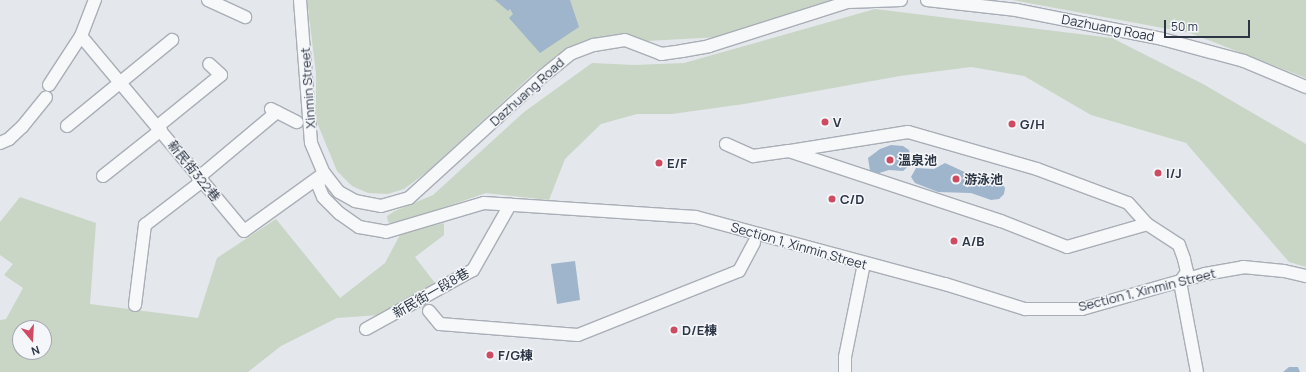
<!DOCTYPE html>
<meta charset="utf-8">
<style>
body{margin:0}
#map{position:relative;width:1306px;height:372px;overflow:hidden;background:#e4e7ec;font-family:Manrope,"Noto Sans TC",sans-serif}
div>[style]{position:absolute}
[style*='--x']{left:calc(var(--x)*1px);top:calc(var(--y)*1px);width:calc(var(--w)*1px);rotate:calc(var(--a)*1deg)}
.green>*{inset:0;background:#c9d6c5}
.water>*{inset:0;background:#9fb5cb}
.roads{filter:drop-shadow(1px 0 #a9aeb6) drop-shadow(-1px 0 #a9aeb6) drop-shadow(0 1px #a9aeb6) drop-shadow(0 -1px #a9aeb6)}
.street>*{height:12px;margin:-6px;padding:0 6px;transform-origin:6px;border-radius:6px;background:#f7f8fa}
.dots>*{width:11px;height:11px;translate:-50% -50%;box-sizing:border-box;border:2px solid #f4f6f9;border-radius:50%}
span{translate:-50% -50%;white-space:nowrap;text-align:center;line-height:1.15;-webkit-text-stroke:3px #f4f6f9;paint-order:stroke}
.street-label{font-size:13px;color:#2b3544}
.poi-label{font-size:13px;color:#2b3544;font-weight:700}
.left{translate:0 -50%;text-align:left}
.north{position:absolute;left:12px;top:320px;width:40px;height:40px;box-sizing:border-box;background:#f4f6f9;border:1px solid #a4a9b1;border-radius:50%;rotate:162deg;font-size:11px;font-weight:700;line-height:16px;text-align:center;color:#2b3544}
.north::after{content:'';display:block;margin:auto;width:14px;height:18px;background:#cf4b61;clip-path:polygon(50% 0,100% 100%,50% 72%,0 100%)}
.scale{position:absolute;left:1164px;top:20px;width:86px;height:18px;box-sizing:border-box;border:2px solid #2b3544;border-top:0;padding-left:5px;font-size:12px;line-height:14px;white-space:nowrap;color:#2b3544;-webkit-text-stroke:3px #f4f6f9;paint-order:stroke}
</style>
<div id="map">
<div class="green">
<i style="clip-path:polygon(307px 0,831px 0,720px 37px,647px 41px,610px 35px,568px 49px,534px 73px,428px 171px,404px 189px,388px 194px,368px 193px,352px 186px,337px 171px,316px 120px,316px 73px)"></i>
<i style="clip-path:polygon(1012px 0,1306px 0,1306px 78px,1190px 33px)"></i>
<i style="clip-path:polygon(875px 9px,1112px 38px,1203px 84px,1306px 144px,1306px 267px,1289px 262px,1186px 143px,1091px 115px,1024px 76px,971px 67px,900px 76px,744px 104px,672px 114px,637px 114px,601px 124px,565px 159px,549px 200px,486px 193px,395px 224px,388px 222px,387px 216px,395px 211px,433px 195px,524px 112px,592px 63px,634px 65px,684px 63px)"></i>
<i style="clip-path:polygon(evenodd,20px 197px,96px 223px,90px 304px,198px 318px,217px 258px,276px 219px,340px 298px,385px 263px,401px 233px,444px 223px,444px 235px,415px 257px,435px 283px,380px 315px,337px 318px,281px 346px,248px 372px,0 372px,0 320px,6px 319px,23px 288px,4px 275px,13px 264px,0 255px,0 222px,20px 197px,20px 328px,44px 328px,44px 352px,20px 352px,20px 328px)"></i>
</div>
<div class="water">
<i style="clip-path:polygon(495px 0,570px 0,579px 27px,540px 53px,509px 18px,513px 14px,510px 9px,508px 11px)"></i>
<i style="clip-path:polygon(891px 145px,903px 146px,909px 150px,912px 163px,903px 171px,889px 170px,876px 174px,870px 171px,868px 158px,880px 149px)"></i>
<i style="clip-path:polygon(945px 163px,971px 175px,997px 177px,1005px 188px,1004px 194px,999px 199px,991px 200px,971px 193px,938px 192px,915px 183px,911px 177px,916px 168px,934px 169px)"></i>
<i style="clip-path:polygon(575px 261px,580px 300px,557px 304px,551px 264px)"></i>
<i style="clip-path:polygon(1289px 367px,1298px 367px,1300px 372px,1283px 372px)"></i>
</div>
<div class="roads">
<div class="street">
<i style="--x:208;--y:0;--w:41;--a:24.7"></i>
<i style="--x:300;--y:0;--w:143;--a:85.6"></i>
<i style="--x:311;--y:143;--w:33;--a:67"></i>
<i style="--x:324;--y:173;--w:24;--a:52"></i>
<i style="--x:339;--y:192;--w:18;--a:29"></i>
<i style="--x:355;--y:201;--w:26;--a:11"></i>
<i style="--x:381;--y:206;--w:29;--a:-16"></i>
<i style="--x:409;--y:198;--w:181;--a:-42.3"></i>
<i style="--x:543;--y:76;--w:35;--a:-39"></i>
<i style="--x:570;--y:54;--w:26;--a:-21"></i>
<i style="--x:594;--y:45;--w:31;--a:-9"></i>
<i style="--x:625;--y:40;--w:39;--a:21"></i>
<i style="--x:661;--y:54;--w:21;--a:-8"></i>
<i style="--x:682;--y:51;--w:27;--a:-10"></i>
<i style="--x:709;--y:46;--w:146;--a:-17.6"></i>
<i style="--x:848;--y:2;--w:53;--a:-2.2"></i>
<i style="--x:927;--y:0;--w:90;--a:6.4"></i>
<i style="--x:1016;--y:10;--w:149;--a:11.2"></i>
<i style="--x:1162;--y:39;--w:85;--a:15"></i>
<i style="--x:1244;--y:61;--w:67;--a:22.8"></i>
<i style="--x:81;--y:36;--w:254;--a:50.1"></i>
<i style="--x:244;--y:231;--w:97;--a:-35.8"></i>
<i style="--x:49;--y:85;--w:59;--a:-56.9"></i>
<i style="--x:81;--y:36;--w:39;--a:-69"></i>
<i style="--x:271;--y:109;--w:29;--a:27"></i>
<i style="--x:67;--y:126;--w:136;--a:-39.3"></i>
<i style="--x:158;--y:126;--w:81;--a:-39"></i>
<i style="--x:221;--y:75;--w:16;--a:-137"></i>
<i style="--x:0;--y:143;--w:10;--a:-24"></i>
<i style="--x:9;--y:139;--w:18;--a:-43"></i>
<i style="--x:22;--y:127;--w:38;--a:-51"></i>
<i style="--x:726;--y:144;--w:30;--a:24"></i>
<i style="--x:753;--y:156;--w:36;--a:-8"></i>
<i style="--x:324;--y:173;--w:13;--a:117"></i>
<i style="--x:318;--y:185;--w:13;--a:67"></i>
<i style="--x:323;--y:197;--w:23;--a:45"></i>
<i style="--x:339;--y:213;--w:24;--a:35"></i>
<i style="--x:359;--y:227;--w:27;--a:10"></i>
<i style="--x:386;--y:232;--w:102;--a:-16.5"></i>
<i style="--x:484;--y:203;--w:212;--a:3.8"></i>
<i style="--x:696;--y:217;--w:258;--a:15.1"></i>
<i style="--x:945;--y:284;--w:84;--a:17.4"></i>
<i style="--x:1025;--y:309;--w:57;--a:0"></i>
<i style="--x:1082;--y:309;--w:128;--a:-15.9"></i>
<i style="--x:1205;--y:274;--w:39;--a:-10"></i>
<i style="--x:1243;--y:267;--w:41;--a:5.6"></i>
<i style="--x:1284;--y:271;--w:23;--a:13"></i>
<i style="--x:103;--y:176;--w:74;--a:-38.4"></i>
<i style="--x:198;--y:178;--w:103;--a:-39.9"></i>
<i style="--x:1147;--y:224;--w:28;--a:-132"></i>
<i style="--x:1128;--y:203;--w:97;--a:-159.5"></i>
<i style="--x:1037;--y:169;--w:134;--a:-164"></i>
<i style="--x:908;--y:132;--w:121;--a:170.9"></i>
<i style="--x:789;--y:151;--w:223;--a:18.3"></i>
<i style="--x:1001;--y:221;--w:71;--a:21.5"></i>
<i style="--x:1067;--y:247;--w:83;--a:-16"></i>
<i style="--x:1147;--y:224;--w:38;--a:33"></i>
<i style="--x:1179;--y:245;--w:15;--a:70"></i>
<i style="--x:1184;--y:259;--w:13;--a:77"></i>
<i style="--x:1187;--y:272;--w:12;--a:125"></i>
<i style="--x:1180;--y:282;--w:92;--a:79.3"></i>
<i style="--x:135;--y:305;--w:81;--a:-82.9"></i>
<i style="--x:145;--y:225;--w:71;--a:-37.5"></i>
<i style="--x:429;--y:311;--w:17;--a:50"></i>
<i style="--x:440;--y:324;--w:138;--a:4.6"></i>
<i style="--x:578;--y:335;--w:173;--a:-21.7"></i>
<i style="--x:739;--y:271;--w:32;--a:-62"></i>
<i style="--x:366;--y:329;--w:122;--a:-28.9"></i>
<i style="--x:473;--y:270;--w:75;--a:-60.4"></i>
<i style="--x:845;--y:372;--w:15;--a:-90"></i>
<i style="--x:845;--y:357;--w:95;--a:-78.5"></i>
</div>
</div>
<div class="dots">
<i style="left:825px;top:122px;background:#cf4b61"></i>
<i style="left:1012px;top:124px;background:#cf4b61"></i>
<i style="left:890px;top:160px;background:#cf4b61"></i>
<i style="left:659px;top:163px;background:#cf4b61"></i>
<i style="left:1158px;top:173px;background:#cf4b61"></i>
<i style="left:956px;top:179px;background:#cf4b61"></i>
<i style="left:832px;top:199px;background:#cf4b61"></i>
<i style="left:954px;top:241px;background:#cf4b61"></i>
<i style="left:674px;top:330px;background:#cf4b61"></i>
<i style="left:490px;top:355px;background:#cf4b61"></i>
</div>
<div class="street-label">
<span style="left:1108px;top:28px;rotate:11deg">Dazhuang Road</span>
<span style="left:308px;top:88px;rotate:-94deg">Xinmin Street</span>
<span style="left:527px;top:92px;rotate:-42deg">Dazhuang Road</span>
<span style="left:194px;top:171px;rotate:51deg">新民街322巷</span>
<span style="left:799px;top:246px;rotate:16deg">Section 1, Xinmin Street</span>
<span style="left:1147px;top:290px;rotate:-14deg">Section 1, Xinmin Street</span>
<span style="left:431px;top:293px;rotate:-30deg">新民街一段8巷</span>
</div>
<div class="poi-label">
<span class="left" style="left:833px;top:122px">V</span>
<span class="left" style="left:1020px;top:124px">G/H</span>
<span class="left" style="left:898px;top:160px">溫泉池</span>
<span class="left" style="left:667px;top:163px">E/F</span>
<span class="left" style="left:1166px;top:173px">I/J</span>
<span class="left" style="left:964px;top:179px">游泳池</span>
<span class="left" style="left:840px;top:199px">C/D</span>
<span class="left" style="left:962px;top:241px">A/B</span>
<span class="left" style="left:682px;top:330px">D/E棟</span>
<span class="left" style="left:498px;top:355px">F/G棟</span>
</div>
<div class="north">N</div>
<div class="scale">50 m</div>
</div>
